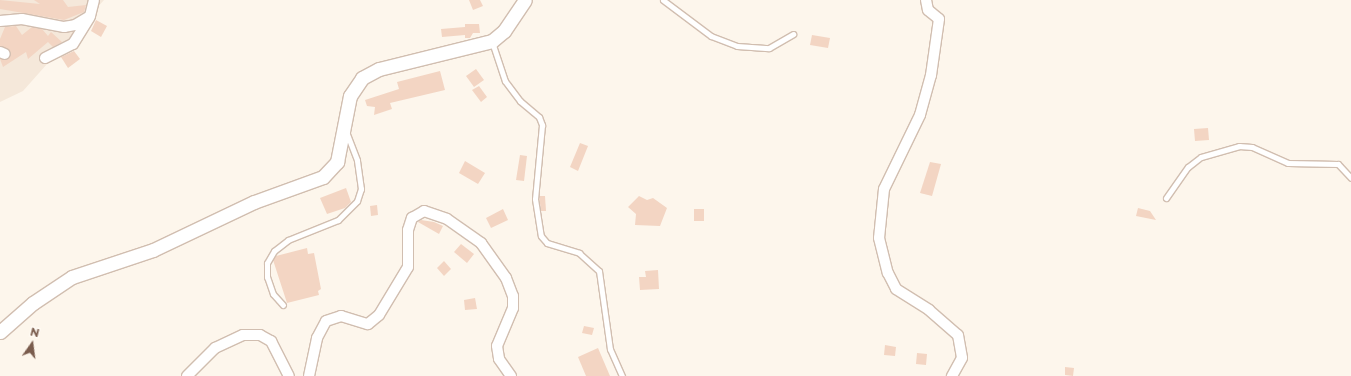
<!DOCTYPE html>
<style>
body{margin:0}
#map{position:relative;width:1351px;height:376px;overflow:hidden;background:#fdf6ec;font-family:Montserrat,sans-serif}
div>[style]{position:absolute}
[style*='--x']{left:calc(var(--x)*1px);top:calc(var(--y)*1px);width:calc(var(--w)*1px);rotate:calc(var(--a)*1deg)}
.residential>*{inset:0;background:#f5e8da}
.building>*{inset:0;background:#f3d5c3}
.roads{filter:drop-shadow(1px 0 #d1beb0) drop-shadow(-1px 0 #d1beb0) drop-shadow(0 1px #d1beb0) drop-shadow(0 -1px #d1beb0)}
.service>*{height:5px;margin:-2.5px;padding:0 2.5px;transform-origin:2.5px;border-radius:2.5px;background:#fff}
.minor>*{height:10px;margin:-5px;padding:0 5px;transform-origin:5px;border-radius:5px;background:#fff}
.tertiary>*{height:13px;margin:-6.5px;padding:0 6.5px;transform-origin:6.5px;border-radius:6.5px;background:#fff}
span{translate:-50% -50%;white-space:nowrap;text-align:center;line-height:1.15;-webkit-text-stroke:3px #fffaf3;paint-order:stroke}
.north{position:absolute;left:12px;top:324px;width:40px;height:40px;-webkit-text-stroke:3px #fffaf3;paint-order:stroke;rotate:14deg;font-size:11px;font-weight:700;line-height:16px;text-align:center;color:#7a5c4d}
.north::after{content:'';display:block;margin:auto;width:14px;height:18px;background:#7a5c4d;clip-path:polygon(50% 0,100% 100%,50% 72%,0 100%)}
</style>
<div id="map">
<div class="residential">
<i style="clip-path:polygon(0 0,104px 0,23px 91px,0 102px)"></i>
</div>
<div class="building">
<i style="clip-path:polygon(0 0,40px 4px,34px 0,63px 0,68px 7px,86px 5px,84px 12px,64px 20px,0 9px)"></i>
<i style="clip-path:polygon(469px 0,480px 0,483px 6px,473px 10px)"></i>
<i style="clip-path:polygon(96px 20px,107px 26px,101px 37px,91px 31px)"></i>
<i style="clip-path:polygon(465px 24px,479px 24px,480px 33px,473px 33px,470px 38px,465px 38px,465px 35px,442px 37px,441px 29px,465px 27px)"></i>
<i style="clip-path:polygon(16px 26px,22px 35px,32px 27px,42px 29px,48px 36px,51px 32px,62px 42px,53px 47px,48px 42px,28px 59px,26px 52px,3px 67px,0 59px,9px 59px,11px 53px,0 46px,0 39px,5px 27px)"></i>
<i style="clip-path:polygon(812px 35px,830px 38px,828px 48px,810px 45px)"></i>
<i style="clip-path:polygon(74px 51px,80px 59px,68px 68px,61px 57px)"></i>
<i style="clip-path:polygon(476px 69px,484px 80px,474px 87px,466px 76px)"></i>
<i style="clip-path:polygon(440px 71px,445px 90px,390px 103px,392px 109px,374px 115px,375px 107px,367px 106px,365px 100px,399px 89px,397px 82px)"></i>
<i style="clip-path:polygon(479px 86px,487px 97px,481px 102px,472px 90px)"></i>
<i style="clip-path:polygon(1208px 128px,1209px 140px,1195px 141px,1194px 129px)"></i>
<i style="clip-path:polygon(580px 143px,588px 146px,578px 171px,570px 167px)"></i>
<i style="clip-path:polygon(520px 155px,527px 156px,524px 181px,516px 180px)"></i>
<i style="clip-path:polygon(465px 161px,485px 173px,478px 184px,459px 173px)"></i>
<i style="clip-path:polygon(930px 162px,941px 164px,932px 196px,920px 193px)"></i>
<i style="clip-path:polygon(346px 188px,351px 202px,345px 208px,327px 214px,320px 198px)"></i>
<i style="clip-path:polygon(539px 196px,545px 196px,546px 211px,541px 211px)"></i>
<i style="clip-path:polygon(639px 196px,647px 200px,653px 198px,667px 208px,660px 226px,635px 225px,636px 214px,628px 207px)"></i>
<i style="clip-path:polygon(377px 205px,378px 215px,371px 216px,370px 206px)"></i>
<i style="clip-path:polygon(1138px 208px,1150px 211px,1156px 220px,1136px 216px)"></i>
<i style="clip-path:polygon(503px 209px,508px 220px,491px 228px,486px 218px)"></i>
<i style="clip-path:polygon(694px 209px,704px 209px,704px 221px,694px 221px)"></i>
<i style="clip-path:polygon(421px 220px,434px 222px,443px 226px,439px 234px,418px 222px)"></i>
<i style="clip-path:polygon(461px 244px,474px 254px,467px 263px,454px 252px)"></i>
<i style="clip-path:polygon(307px 248px,308px 254px,314px 253px,321px 289px,318px 291px,319px 295px,287px 303px,273px 260px,276px 256px)"></i>
<i style="clip-path:polygon(444px 261px,451px 269px,444px 276px,437px 268px)"></i>
<i style="clip-path:polygon(658px 270px,659px 289px,640px 290px,639px 277px,646px 277px,645px 271px)"></i>
<i style="clip-path:polygon(475px 298px,477px 309px,465px 310px,464px 300px)"></i>
<i style="clip-path:polygon(584px 326px,594px 328px,592px 335px,582px 333px)"></i>
<i style="clip-path:polygon(885px 345px,896px 347px,895px 356px,884px 355px)"></i>
<i style="clip-path:polygon(598px 348px,610px 376px,586px 376px,578px 357px)"></i>
<i style="clip-path:polygon(917px 353px,927px 354px,926px 365px,916px 364px)"></i>
<i style="clip-path:polygon(1065px 367px,1074px 368px,1073px 376px,1065px 375px)"></i>
</div>
<div class="roads">
<div class="service">
<i style="--x:663;--y:0;--w:60;--a:36.9"></i>
<i style="--x:711;--y:36;--w:28;--a:21"></i>
<i style="--x:737;--y:46;--w:32;--a:4"></i>
<i style="--x:769;--y:48;--w:28;--a:-30"></i>
<i style="--x:492;--y:42;--w:41;--a:71.6"></i>
<i style="--x:505;--y:81;--w:25;--a:53"></i>
<i style="--x:520;--y:101;--w:25;--a:40"></i>
<i style="--x:539;--y:117;--w:9;--a:69"></i>
<i style="--x:542;--y:125;--w:74;--a:95.4"></i>
<i style="--x:535;--y:199;--w:37;--a:81"></i>
<i style="--x:541;--y:236;--w:9;--a:49"></i>
<i style="--x:547;--y:243;--w:34;--a:17"></i>
<i style="--x:579;--y:253;--w:27;--a:42"></i>
<i style="--x:599;--y:271;--w:79;--a:82"></i>
<i style="--x:610;--y:349;--w:30;--a:66"></i>
<i style="--x:1166;--y:198;--w:38;--a:-55"></i>
<i style="--x:1188;--y:167;--w:16;--a:-38"></i>
<i style="--x:1201;--y:157;--w:40;--a:-16"></i>
<i style="--x:1239;--y:146;--w:13;--a:4"></i>
<i style="--x:1252;--y:147;--w:39;--a:24"></i>
<i style="--x:1288;--y:163;--w:50;--a:1.1"></i>
<i style="--x:1338;--y:164;--w:19;--a:47"></i>
<i style="--x:283;--y:305;--w:15;--a:-132"></i>
<i style="--x:273;--y:294;--w:18;--a:-109"></i>
<i style="--x:267;--y:277;--w:14;--a:-90"></i>
<i style="--x:267;--y:263;--w:14;--a:-60"></i>
<i style="--x:274;--y:251;--w:18;--a:-38"></i>
<i style="--x:288;--y:240;--w:54;--a:-21.8"></i>
<i style="--x:338;--y:220;--w:27;--a:-45"></i>
<i style="--x:357;--y:201;--w:13;--a:-72"></i>
<i style="--x:361;--y:189;--w:29;--a:-98"></i>
<i style="--x:357;--y:160;--w:31;--a:-111"></i>
</div>
<div class="minor">
<i style="--x:926;--y:0;--w:10;--a:79"></i>
<i style="--x:928;--y:10;--w:14;--a:39"></i>
<i style="--x:939;--y:19;--w:57;--a:98.1"></i>
<i style="--x:931;--y:75;--w:41;--a:105.4"></i>
<i style="--x:920;--y:115;--w:82;--a:115.9"></i>
<i style="--x:884;--y:189;--w:49;--a:95.8"></i>
<i style="--x:879;--y:238;--w:36;--a:76"></i>
<i style="--x:888;--y:273;--w:18;--a:63"></i>
<i style="--x:896;--y:289;--w:39;--a:32"></i>
<i style="--x:929;--y:310;--w:38;--a:41"></i>
<i style="--x:958;--y:335;--w:23;--a:80"></i>
<i style="--x:962;--y:358;--w:21;--a:119"></i>
<i style="--x:0;--y:21;--w:22;--a:-5"></i>
<i style="--x:22;--y:19;--w:43;--a:10.8"></i>
<i style="--x:64;--y:27;--w:11;--a:-10"></i>
<i style="--x:75;--y:25;--w:17;--a:-31"></i>
<i style="--x:90;--y:16;--w:16;--a:-76"></i>
<i style="--x:0;--y:52;--w:5;--a:22"></i>
<i style="--x:45;--y:58;--w:31;--a:-27"></i>
<i style="--x:73;--y:44;--w:31;--a:-58"></i>
<i style="--x:187;--y:376;--w:40;--a:-45"></i>
<i style="--x:215;--y:348;--w:31;--a:-25"></i>
<i style="--x:243;--y:335;--w:17;--a:0"></i>
<i style="--x:260;--y:335;--w:13;--a:29"></i>
<i style="--x:271;--y:341;--w:39;--a:63"></i>
<i style="--x:309;--y:376;--w:39;--a:-78"></i>
<i style="--x:317;--y:338;--w:19;--a:-62"></i>
<i style="--x:326;--y:321;--w:16;--a:-18"></i>
<i style="--x:341;--y:316;--w:28;--a:17"></i>
<i style="--x:368;--y:324;--w:14;--a:-39"></i>
<i style="--x:379;--y:315;--w:56;--a:-58.9"></i>
<i style="--x:408;--y:267;--w:37;--a:-90"></i>
<i style="--x:408;--y:230;--w:13;--a:-72"></i>
<i style="--x:412;--y:218;--w:14;--a:-30"></i>
<i style="--x:424;--y:211;--w:24;--a:19"></i>
<i style="--x:447;--y:219;--w:42;--a:35.2"></i>
<i style="--x:481;--y:243;--w:43;--a:54.5"></i>
<i style="--x:506;--y:278;--w:19;--a:69"></i>
<i style="--x:513;--y:296;--w:12;--a:90"></i>
<i style="--x:513;--y:308;--w:41;--a:112.8"></i>
<i style="--x:497;--y:346;--w:13;--a:81"></i>
<i style="--x:499;--y:359;--w:21;--a:55"></i>
</div>
<div class="tertiary">
<i style="--x:0;--y:332;--w:44;--a:-41.3"></i>
<i style="--x:33;--y:303;--w:47;--a:-33.7"></i>
<i style="--x:72;--y:277;--w:85;--a:-18.4"></i>
<i style="--x:153;--y:250;--w:112;--a:-25.4"></i>
<i style="--x:254;--y:202;--w:73;--a:-19.9"></i>
<i style="--x:323;--y:177;--w:21;--a:-47"></i>
<i style="--x:337;--y:162;--w:67;--a:-78.9"></i>
<i style="--x:350;--y:96;--w:22;--a:-56"></i>
<i style="--x:362;--y:78;--w:19;--a:-28"></i>
<i style="--x:379;--y:69;--w:116;--a:-13.9"></i>
<i style="--x:492;--y:41;--w:16;--a:-40"></i>
<i style="--x:504;--y:31;--w:37;--a:-56"></i>
</div>
</div>
<div class="north">N</div>
</div>
